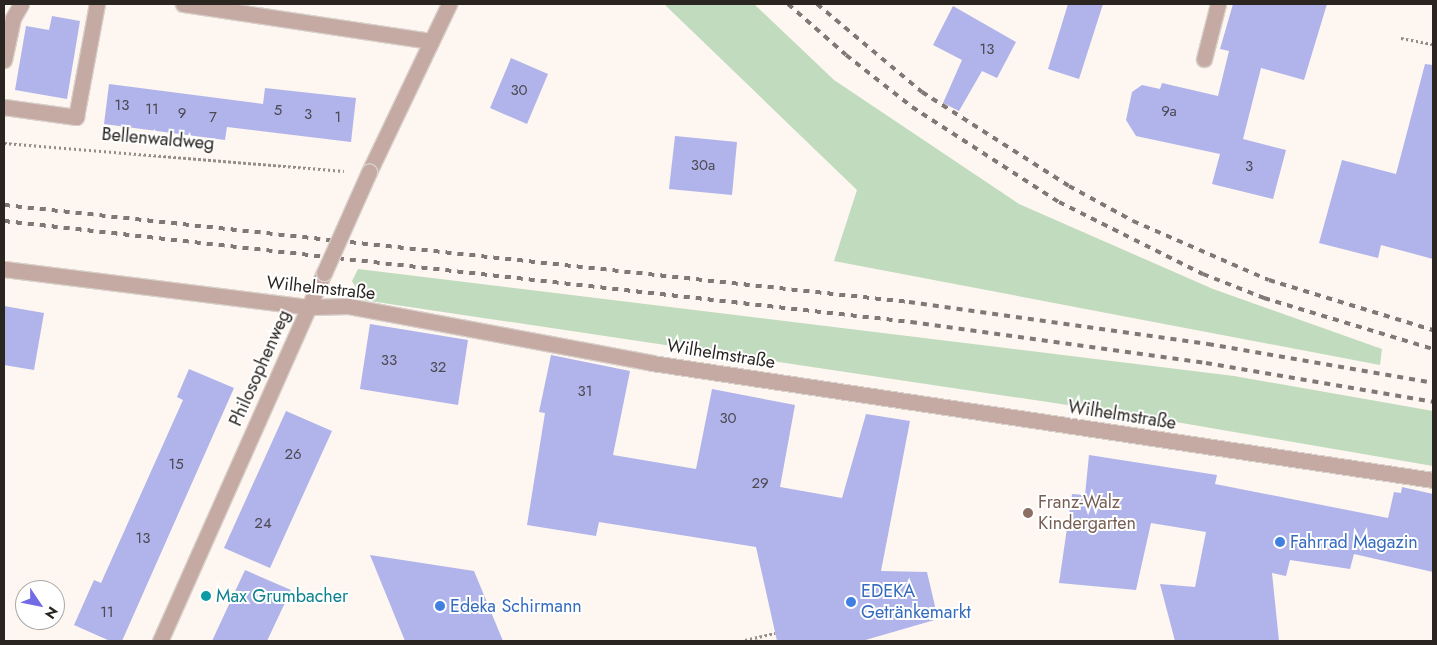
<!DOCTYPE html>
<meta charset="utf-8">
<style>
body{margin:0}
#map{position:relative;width:1437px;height:645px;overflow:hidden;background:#fef6f0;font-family:Jost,sans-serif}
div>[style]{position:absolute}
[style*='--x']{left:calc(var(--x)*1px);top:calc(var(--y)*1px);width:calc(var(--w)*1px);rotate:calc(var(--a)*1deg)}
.green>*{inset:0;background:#c0dbbd}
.building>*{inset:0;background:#b0b4ea}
.path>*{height:3px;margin-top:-1.5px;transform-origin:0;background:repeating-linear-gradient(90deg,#948d88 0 2.5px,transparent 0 5px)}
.roads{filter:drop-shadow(1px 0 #d8d0cb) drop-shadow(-1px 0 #d8d0cb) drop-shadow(0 1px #d8d0cb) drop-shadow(0 -1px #d8d0cb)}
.minor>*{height:15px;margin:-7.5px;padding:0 7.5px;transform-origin:7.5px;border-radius:7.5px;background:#c5a9a3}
.rail>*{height:4px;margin-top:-2px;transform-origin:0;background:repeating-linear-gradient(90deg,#7f7874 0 6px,transparent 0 12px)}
.bridges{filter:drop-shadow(1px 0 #d8d0cb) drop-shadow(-1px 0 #d8d0cb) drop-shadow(0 1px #d8d0cb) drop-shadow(0 -1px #d8d0cb)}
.minor-bridge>*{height:15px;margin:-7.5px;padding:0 7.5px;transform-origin:7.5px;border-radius:7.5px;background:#c5a9a3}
.dots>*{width:14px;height:14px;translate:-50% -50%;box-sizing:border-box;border:2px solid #fff;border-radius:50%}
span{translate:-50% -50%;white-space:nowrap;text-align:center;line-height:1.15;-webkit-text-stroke:4px #fff;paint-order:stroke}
.number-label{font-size:15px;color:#4c4953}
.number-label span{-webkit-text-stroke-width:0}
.street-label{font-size:18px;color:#2a2521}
.education-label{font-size:18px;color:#785e54}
.left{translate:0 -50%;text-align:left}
.shop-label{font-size:18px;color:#366cbe}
.culture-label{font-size:18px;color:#0d838f}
.frame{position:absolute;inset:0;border:5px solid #2a2521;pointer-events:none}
.north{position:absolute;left:15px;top:580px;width:50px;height:50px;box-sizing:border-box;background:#fff;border:1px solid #aaa8a6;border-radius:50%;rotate:124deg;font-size:14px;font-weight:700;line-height:20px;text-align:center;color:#2a2521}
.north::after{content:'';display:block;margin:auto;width:18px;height:22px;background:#726be5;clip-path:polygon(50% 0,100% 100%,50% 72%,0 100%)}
</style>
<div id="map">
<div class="green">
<i style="clip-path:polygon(664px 4px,754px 4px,834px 80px,1019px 204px,1213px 289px,1382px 349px,1380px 365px,834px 261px,857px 190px)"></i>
<i style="clip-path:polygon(358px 269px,1234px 376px,1433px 411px,1433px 466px,1141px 416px,363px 300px,352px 281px)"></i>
</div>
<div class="building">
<i style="clip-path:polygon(1068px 4px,1103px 4px,1079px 79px,1048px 69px)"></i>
<i style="clip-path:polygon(1233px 4px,1327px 4px,1304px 80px,1261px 68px,1243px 139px,1286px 150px,1273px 199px,1212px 184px,1220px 154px,1136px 136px,1126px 120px,1132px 92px,1142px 85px,1160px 89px,1162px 83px,1218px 96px,1229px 51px,1220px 49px)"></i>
<i style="clip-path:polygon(953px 6px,1016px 42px,997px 78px,982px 71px,959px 111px,943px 103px,962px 60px,933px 45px)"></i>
<i style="clip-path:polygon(52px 16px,80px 21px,67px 99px,15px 90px,26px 26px,49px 30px)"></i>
<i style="clip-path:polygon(511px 58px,548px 74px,527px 124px,490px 108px)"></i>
<i style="clip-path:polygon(1425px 64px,1433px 65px,1433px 259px,1381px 245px,1378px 258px,1319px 243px,1342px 160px,1396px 174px)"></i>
<i style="clip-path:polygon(109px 84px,263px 104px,265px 88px,356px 98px,351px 142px,227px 127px,225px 140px,104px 124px)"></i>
<i style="clip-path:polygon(675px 136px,737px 142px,732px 195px,669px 189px)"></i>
<i style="clip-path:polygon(4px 306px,44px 313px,34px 370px,4px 365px)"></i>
<i style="clip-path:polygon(370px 324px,468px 340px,458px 405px,360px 389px)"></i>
<i style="clip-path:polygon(551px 355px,630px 371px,613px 455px,696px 469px,712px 389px,795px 405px,780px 487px,842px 498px,866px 414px,910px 421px,881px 571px,927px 572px,938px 619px,862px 641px,777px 641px,756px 547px,599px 522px,596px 536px,527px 525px,545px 413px,539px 412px)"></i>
<i style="clip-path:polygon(189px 369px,234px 388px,122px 641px,110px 641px,74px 625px,94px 580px,101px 583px,183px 400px,177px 397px)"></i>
<i style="clip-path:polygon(286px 411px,332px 431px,270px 568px,224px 548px)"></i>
<i style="clip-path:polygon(1089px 455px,1217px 475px,1215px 484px,1388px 518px,1394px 492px,1401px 493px,1402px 487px,1433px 494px,1433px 572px,1354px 554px,1350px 569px,1290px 560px,1286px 576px,1272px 573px,1279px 641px,1175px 641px,1160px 584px,1195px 587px,1206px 532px,1151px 523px,1136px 590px,1059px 583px,1072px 494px,1085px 495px)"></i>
<i style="clip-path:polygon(370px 555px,474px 571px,503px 641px,405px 641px)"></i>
<i style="clip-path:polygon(245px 570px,291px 590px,267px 641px,212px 641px)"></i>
</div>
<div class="path">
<i style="--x:1401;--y:38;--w:33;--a:11"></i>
<i style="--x:4;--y:143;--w:341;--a:4.7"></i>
<i style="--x:745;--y:640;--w:31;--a:-13"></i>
</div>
<div class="roads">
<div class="minor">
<i style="--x:183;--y:4;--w:251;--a:8.5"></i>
<i style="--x:1204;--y:59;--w:57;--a:-75.7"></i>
<i style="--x:4;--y:60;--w:43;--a:-77.9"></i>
<i style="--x:13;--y:18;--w:16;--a:-60"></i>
<i style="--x:4;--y:107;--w:73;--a:7.9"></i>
<i style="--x:76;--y:117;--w:115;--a:-79.5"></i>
<i style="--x:369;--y:172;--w:186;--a:-64.5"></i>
<i style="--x:4;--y:269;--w:306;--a:7.1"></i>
<i style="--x:308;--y:307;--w:40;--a:-1.4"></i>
<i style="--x:348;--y:306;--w:309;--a:10.6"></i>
<i style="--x:652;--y:363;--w:790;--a:8.52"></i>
<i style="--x:160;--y:641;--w:403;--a:-66"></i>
</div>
</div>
<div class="rail">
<i style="--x:788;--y:4;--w:77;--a:41.3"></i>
<i style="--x:846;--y:55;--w:84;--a:38.2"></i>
<i style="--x:912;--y:107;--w:175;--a:32.9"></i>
<i style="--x:1059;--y:202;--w:161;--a:26.6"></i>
<i style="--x:1203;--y:274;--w:66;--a:21.5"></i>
<i style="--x:1264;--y:298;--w:177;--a:16.8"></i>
<i style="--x:817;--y:4;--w:137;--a:40"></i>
<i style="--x:922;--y:92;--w:174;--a:32.6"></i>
<i style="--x:1069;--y:186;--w:73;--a:28.7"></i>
<i style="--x:1133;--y:221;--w:148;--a:23.5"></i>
<i style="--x:1269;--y:280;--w:171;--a:17"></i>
<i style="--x:4;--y:205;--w:910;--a:6.12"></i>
<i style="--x:909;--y:302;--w:302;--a:8"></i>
<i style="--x:1208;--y:344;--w:228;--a:9.8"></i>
<i style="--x:4;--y:221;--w:913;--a:6.35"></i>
<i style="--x:911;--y:322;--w:298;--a:7.9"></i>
<i style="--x:1206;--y:363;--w:230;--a:9.7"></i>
</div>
<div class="bridges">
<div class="minor-bridge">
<i style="--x:324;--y:273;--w:111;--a:-66"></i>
</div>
</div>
<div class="dots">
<i style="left:1028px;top:513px;background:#8d6e63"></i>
<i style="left:1280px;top:542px;background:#3f7fe0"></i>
<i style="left:206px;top:596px;background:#0f9aa8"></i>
<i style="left:851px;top:602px;background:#3f7fe0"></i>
<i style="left:440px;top:606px;background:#3f7fe0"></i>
</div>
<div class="number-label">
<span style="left:987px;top:50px">13</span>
<span style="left:519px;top:91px">30</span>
<span style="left:122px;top:106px">13</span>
<span style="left:152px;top:110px">11</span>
<span style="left:278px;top:111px">5</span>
<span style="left:1169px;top:112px">9a</span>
<span style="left:182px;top:114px">9</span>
<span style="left:308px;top:115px">3</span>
<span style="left:213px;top:118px">7</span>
<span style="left:338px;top:118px">1</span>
<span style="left:703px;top:166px">30a</span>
<span style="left:1249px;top:167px">3</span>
<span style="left:389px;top:361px">33</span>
<span style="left:438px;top:368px">32</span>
<span style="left:585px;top:392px">31</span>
<span style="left:728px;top:419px">30</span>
<span style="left:293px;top:455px">26</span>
<span style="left:176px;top:465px">15</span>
<span style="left:760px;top:484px">29</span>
<span style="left:263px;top:524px">24</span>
<span style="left:143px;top:539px">13</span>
<span style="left:107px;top:613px">11</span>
</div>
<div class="street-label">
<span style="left:158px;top:139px;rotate:5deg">Bellenwaldweg</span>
<span style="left:321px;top:288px;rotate:6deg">Wilhelmstraße</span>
<span style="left:721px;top:354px;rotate:9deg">Wilhelmstraße</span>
<span style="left:260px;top:368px;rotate:-66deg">Philosophenweg</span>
<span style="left:1122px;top:415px;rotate:9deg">Wilhelmstraße</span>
</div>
<div class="education-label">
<span class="left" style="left:1038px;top:513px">Franz-Walz<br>Kindergarten</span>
</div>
<div class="shop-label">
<span class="left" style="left:1290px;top:542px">Fahrrad Magazin</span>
<span class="left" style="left:861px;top:602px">EDEKA<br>Getränkemarkt</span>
<span class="left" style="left:450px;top:606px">Edeka Schirmann</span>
</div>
<div class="culture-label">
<span class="left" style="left:216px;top:596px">Max Grumbacher</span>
</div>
<div class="frame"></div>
<div class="north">N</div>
</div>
